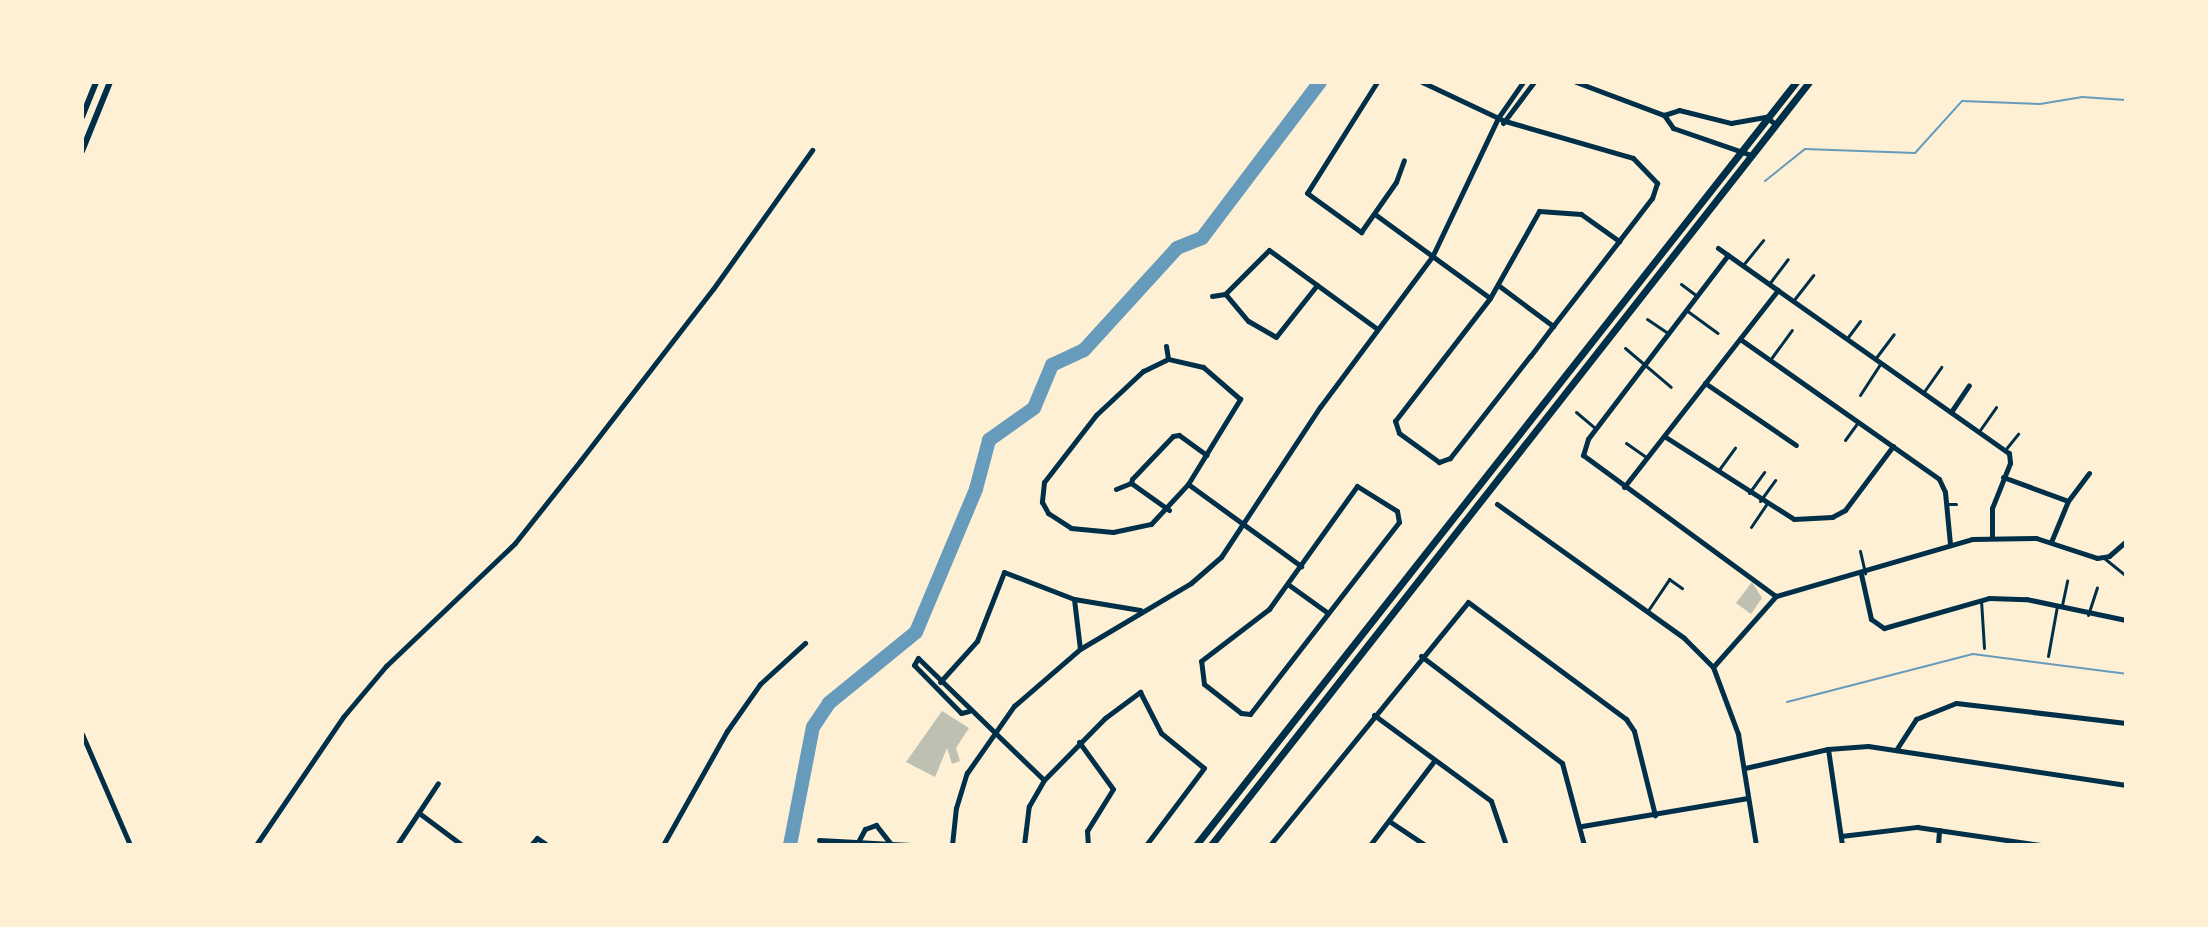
<!DOCTYPE html>
<style>
body{margin:0}
#map{position:relative;width:2208px;height:927px;overflow:hidden;background:#fdf0d5;font-family:"Archivo Narrow",sans-serif}
div>[style]{position:absolute}
[style*='--x']{left:calc(var(--x)*1px);top:calc(var(--y)*1px);width:calc(var(--w)*1px);rotate:calc(var(--a)*1deg)}
.stream>*{height:2px;margin:-1px;padding:0 1px;transform-origin:1px;border-radius:1px;background:#669bbc}
.river>*{height:14px;margin:-7px;padding:0 7px;transform-origin:7px;border-radius:7px;background:#669bbc}
.building>*{inset:0;background:#bec0b2}
.path>*{height:2px;margin:-1px;padding:0 1px;transform-origin:1px;border-radius:1px;background:#003049}
.service>*{height:3px;margin:-1.5px;padding:0 1.5px;transform-origin:1.5px;border-radius:1.5px;background:#003049}
.minor>*{height:5px;margin:-2.5px;padding:0 2.5px;transform-origin:2.5px;border-radius:2.5px;background:#003049}
.tertiary>*{height:6px;margin:-3px;padding:0 3px;transform-origin:3px;border-radius:3px;background:#003049}
.secondary>*{height:7px;margin:-3.5px;padding:0 3.5px;transform-origin:3.5px;border-radius:3.5px;background:#003049}
span{translate:-50% -50%;white-space:nowrap;text-align:center;line-height:1.15;-webkit-text-stroke:8px #fdf0d5;paint-order:stroke}
.frame{position:absolute;inset:0;border:84px solid #fdf0d5;pointer-events:none}
</style>
<div id="map">
<div class="stream">
<i style="--x:1765;--y:181;--w:51;--a:-38.7"></i>
<i style="--x:1805;--y:149;--w:110;--a:2.1"></i>
<i style="--x:1915;--y:153;--w:70;--a:-47.9"></i>
<i style="--x:1962;--y:101;--w:78;--a:2.2"></i>
<i style="--x:2040;--y:104;--w:43;--a:-9.5"></i>
<i style="--x:2082;--y:97;--w:44;--a:3.9"></i>
<i style="--x:1787;--y:702;--w:192;--a:-14.5"></i>
<i style="--x:1973;--y:654;--w:154;--a:7.4"></i>
</div>
<div class="river">
<i style="--x:790;--y:845;--w:120;--a:-79"></i>
<i style="--x:813;--y:727;--w:29;--a:-56"></i>
<i style="--x:829;--y:703;--w:112;--a:-39.2"></i>
<i style="--x:916;--y:632;--w:155;--a:-67.2"></i>
<i style="--x:976;--y:489;--w:51;--a:-75.1"></i>
<i style="--x:989;--y:440;--w:55;--a:-35.4"></i>
<i style="--x:1034;--y:408;--w:47;--a:-67.3"></i>
<i style="--x:1052;--y:365;--w:35;--a:-25"></i>
<i style="--x:1084;--y:350;--w:138;--a:-47.6"></i>
<i style="--x:1177;--y:248;--w:27;--a:-22"></i>
<i style="--x:1202;--y:238;--w:196;--a:-52.9"></i>
</div>
<div class="building">
<i style="clip-path:polygon(1752px 582px,1762px 598px,1751px 614px,1736px 603px)"></i>
<i style="clip-path:polygon(942px 711px,969px 728px,956px 748px,960px 761px,952px 764px,947px 748px,935px 777px,906px 762px)"></i>
</div>
<div class="path">
<i style="--x:1246;--y:83;--w:1;--a:-45"></i>
</div>
<div class="service">
<i style="--x:1743;--y:265;--w:32;--a:-51"></i>
<i style="--x:1681;--y:284;--w:20;--a:37"></i>
<i style="--x:1769;--y:284;--w:31;--a:-53"></i>
<i style="--x:1793;--y:301;--w:33;--a:-52"></i>
<i style="--x:1686;--y:310;--w:39;--a:36"></i>
<i style="--x:1647;--y:319;--w:25;--a:34"></i>
<i style="--x:1848;--y:337;--w:20;--a:-53"></i>
<i style="--x:1625;--y:348;--w:60;--a:40.3"></i>
<i style="--x:1875;--y:359;--w:31;--a:-53"></i>
<i style="--x:1770;--y:360;--w:37;--a:-54"></i>
<i style="--x:1923;--y:393;--w:32;--a:-55"></i>
<i style="--x:1860;--y:395;--w:38;--a:-57"></i>
<i style="--x:1576;--y:412;--w:23;--a:40"></i>
<i style="--x:1980;--y:430;--w:28;--a:-55"></i>
<i style="--x:1845;--y:440;--w:22;--a:-54"></i>
<i style="--x:1626;--y:443;--w:24;--a:35"></i>
<i style="--x:2005;--y:450;--w:21;--a:-51"></i>
<i style="--x:1718;--y:471;--w:29;--a:-54"></i>
<i style="--x:1749;--y:493;--w:26;--a:-54"></i>
<i style="--x:1760;--y:501;--w:26;--a:-54"></i>
<i style="--x:1947;--y:504;--w:9;--a:0"></i>
<i style="--x:1751;--y:527;--w:27;--a:-56"></i>
<i style="--x:1860;--y:551;--w:23;--a:77"></i>
<i style="--x:2104;--y:558;--w:28;--a:39"></i>
<i style="--x:1981;--y:600;--w:48;--a:86.4"></i>
<i style="--x:2062;--y:605;--w:25;--a:-78"></i>
<i style="--x:1647;--y:612;--w:40;--a:-56"></i>
<i style="--x:1669;--y:579;--w:16;--a:35"></i>
<i style="--x:2088;--y:615;--w:29;--a:-72"></i>
<i style="--x:2048;--y:656;--w:51;--a:-79.8"></i>
</div>
<div class="minor">
<i style="--x:1377;--y:82;--w:131;--a:122.2"></i>
<i style="--x:1307;--y:193;--w:67;--a:35.8"></i>
<i style="--x:1361;--y:232;--w:61;--a:-55"></i>
<i style="--x:1396;--y:182;--w:23;--a:-70"></i>
<i style="--x:1422;--y:82;--w:92;--a:25.2"></i>
<i style="--x:1505;--y:121;--w:133;--a:16.1"></i>
<i style="--x:1633;--y:158;--w:35;--a:46"></i>
<i style="--x:1657;--y:183;--w:16;--a:108"></i>
<i style="--x:1652;--y:198;--w:54;--a:127.5"></i>
<i style="--x:1619;--y:241;--w:108;--a:127.8"></i>
<i style="--x:1553;--y:326;--w:38;--a:127"></i>
<i style="--x:1530;--y:356;--w:130;--a:128.1"></i>
<i style="--x:1450;--y:458;--w:12;--a:160"></i>
<i style="--x:1439;--y:462;--w:49;--a:-144.1"></i>
<i style="--x:1399;--y:433;--w:13;--a:-108"></i>
<i style="--x:1395;--y:421;--w:155;--a:-52.3"></i>
<i style="--x:1490;--y:298;--w:100;--a:-60.6"></i>
<i style="--x:1539;--y:211;--w:42;--a:4.1"></i>
<i style="--x:1581;--y:214;--w:47;--a:35.4"></i>
<i style="--x:1576;--y:82;--w:94;--a:20.6"></i>
<i style="--x:1664;--y:115;--w:16;--a:55"></i>
<i style="--x:1673;--y:128;--w:83;--a:19.1"></i>
<i style="--x:1664;--y:115;--w:16;--a:-18"></i>
<i style="--x:1679;--y:110;--w:54;--a:14"></i>
<i style="--x:1731;--y:123;--w:36;--a:-10"></i>
<i style="--x:1766;--y:117;--w:10;--a:37"></i>
<i style="--x:1503;--y:123;--w:51;--a:-52.9"></i>
<i style="--x:1376;--y:215;--w:141;--a:36.1"></i>
<i style="--x:1718;--y:248;--w:356;--a:35.2"></i>
<i style="--x:2009;--y:453;--w:10;--a:84"></i>
<i style="--x:2010;--y:463;--w:48;--a:111.8"></i>
<i style="--x:1992;--y:508;--w:28;--a:90"></i>
<i style="--x:1728;--y:255;--w:231;--a:127.3"></i>
<i style="--x:1588;--y:439;--w:17;--a:107"></i>
<i style="--x:1583;--y:455;--w:239;--a:36.2"></i>
<i style="--x:1317;--y:285;--w:66;--a:128.3"></i>
<i style="--x:1276;--y:337;--w:32;--a:-150"></i>
<i style="--x:1248;--y:321;--w:35;--a:-130"></i>
<i style="--x:1225;--y:294;--w:62;--a:-45"></i>
<i style="--x:1269;--y:250;--w:59;--a:36.1"></i>
<i style="--x:1317;--y:285;--w:73;--a:36.1"></i>
<i style="--x:1498;--y:285;--w:69;--a:36.7"></i>
<i style="--x:1212;--y:296;--w:13;--a:-9"></i>
<i style="--x:1740;--y:339;--w:243;--a:35.1"></i>
<i style="--x:1939;--y:479;--w:14;--a:65"></i>
<i style="--x:1945;--y:492;--w:52;--a:84.5"></i>
<i style="--x:1166;--y:346;--w:13;--a:81"></i>
<i style="--x:1705;--y:383;--w:110;--a:34.3"></i>
<i style="--x:1951;--y:412;--w:32;--a:-56"></i>
<i style="--x:1664;--y:436;--w:154;--a:32.6"></i>
<i style="--x:1794;--y:519;--w:38;--a:-3"></i>
<i style="--x:1832;--y:517;--w:15;--a:-28"></i>
<i style="--x:1845;--y:510;--w:80;--a:-53.1"></i>
<i style="--x:2003;--y:477;--w:69;--a:20.3"></i>
<i style="--x:1188;--y:484;--w:100;--a:-58.5"></i>
<i style="--x:1240;--y:399;--w:49;--a:-139.1"></i>
<i style="--x:1203;--y:367;--w:36;--a:-167"></i>
<i style="--x:1168;--y:359;--w:28;--a:154"></i>
<i style="--x:1143;--y:371;--w:64;--a:136.9"></i>
<i style="--x:1096;--y:415;--w:85;--a:127.8"></i>
<i style="--x:1044;--y:482;--w:20;--a:96"></i>
<i style="--x:1042;--y:502;--w:13;--a:61"></i>
<i style="--x:1048;--y:513;--w:27;--a:33"></i>
<i style="--x:1071;--y:528;--w:42;--a:5.4"></i>
<i style="--x:1113;--y:532;--w:39;--a:-12"></i>
<i style="--x:1151;--y:524;--w:54;--a:-47.2"></i>
<i style="--x:1188;--y:484;--w:140;--a:36"></i>
<i style="--x:1357;--y:486;--w:47;--a:32"></i>
<i style="--x:1397;--y:511;--w:11;--a:80"></i>
<i style="--x:1399;--y:522;--w:243;--a:127.8"></i>
<i style="--x:1250;--y:714;--w:9;--a:-174"></i>
<i style="--x:1241;--y:713;--w:47;--a:-141.9"></i>
<i style="--x:1204;--y:684;--w:23;--a:-97"></i>
<i style="--x:1201;--y:661;--w:86;--a:-37.4"></i>
<i style="--x:1269;--y:609;--w:151;--a:-54.4"></i>
<i style="--x:1624;--y:487;--w:250;--a:-52"></i>
<i style="--x:1116;--y:489;--w:16;--a:-22"></i>
<i style="--x:1497;--y:504;--w:230;--a:35.6"></i>
<i style="--x:1684;--y:638;--w:41;--a:45"></i>
<i style="--x:1713;--y:667;--w:72;--a:69.5"></i>
<i style="--x:1738;--y:734;--w:112;--a:80.8"></i>
<i style="--x:1169;--y:510;--w:47;--a:-144.6"></i>
<i style="--x:1131;--y:483;--w:4;--a:-76"></i>
<i style="--x:1132;--y:479;--w:59;--a:-46.4"></i>
<i style="--x:1173;--y:436;--w:6;--a:-9"></i>
<i style="--x:1179;--y:435;--w:34;--a:36"></i>
<i style="--x:2051;--y:542;--w:44;--a:-67.5"></i>
<i style="--x:2068;--y:501;--w:35;--a:-53"></i>
<i style="--x:1861;--y:574;--w:46;--a:77.5"></i>
<i style="--x:1871;--y:619;--w:16;--a:35"></i>
<i style="--x:1884;--y:628;--w:109;--a:-15.9"></i>
<i style="--x:1989;--y:598;--w:37;--a:2"></i>
<i style="--x:2026;--y:599;--w:102;--a:11.9"></i>
<i style="--x:1289;--y:585;--w:48;--a:35.7"></i>
<i style="--x:1074;--y:599;--w:50;--a:83.2"></i>
<i style="--x:1421;--y:656;--w:177;--a:37.2"></i>
<i style="--x:1562;--y:763;--w:85;--a:75"></i>
<i style="--x:918;--y:658;--w:175;--a:44.1"></i>
<i style="--x:1044;--y:780;--w:87;--a:-45.5"></i>
<i style="--x:1105;--y:718;--w:44;--a:-36.6"></i>
<i style="--x:1140;--y:692;--w:46;--a:62.9"></i>
<i style="--x:1161;--y:733;--w:55;--a:39.1"></i>
<i style="--x:1204;--y:768;--w:96;--a:127"></i>
<i style="--x:918;--y:658;--w:8;--a:120"></i>
<i style="--x:914;--y:665;--w:67;--a:45.6"></i>
<i style="--x:961;--y:713;--w:8;--a:-14"></i>
<i style="--x:1713;--y:667;--w:95;--a:-48.4"></i>
<i style="--x:1776;--y:596;--w:204;--a:-16.2"></i>
<i style="--x:1972;--y:539;--w:64;--a:-0.9"></i>
<i style="--x:2036;--y:538;--w:64;--a:18.2"></i>
<i style="--x:2097;--y:558;--w:12;--a:-9"></i>
<i style="--x:2109;--y:556;--w:23;--a:-41"></i>
<i style="--x:940;--y:682;--w:55;--a:-47.9"></i>
<i style="--x:977;--y:641;--w:74;--a:-68.6"></i>
<i style="--x:1004;--y:572;--w:75;--a:21.1"></i>
<i style="--x:1074;--y:599;--w:67;--a:9.5"></i>
<i style="--x:1374;--y:715;--w:145;--a:36.3"></i>
<i style="--x:1491;--y:801;--w:46;--a:71.2"></i>
<i style="--x:82;--y:734;--w:121;--a:66.6"></i>
<i style="--x:1079;--y:742;--w:58;--a:54.1"></i>
<i style="--x:1113;--y:789;--w:49;--a:121.8"></i>
<i style="--x:1087;--y:831;--w:14;--a:86"></i>
<i style="--x:1828;--y:749;--w:97;--a:81.7"></i>
<i style="--x:1896;--y:750;--w:37;--a:-57"></i>
<i style="--x:1916;--y:719;--w:43;--a:-21.8"></i>
<i style="--x:1956;--y:703;--w:171;--a:6.7"></i>
<i style="--x:1745;--y:768;--w:85;--a:-12.9"></i>
<i style="--x:1828;--y:749;--w:40;--a:-4.3"></i>
<i style="--x:1868;--y:746;--w:261;--a:8.6"></i>
<i style="--x:419;--y:813;--w:54;--a:36.7"></i>
<i style="--x:1389;--y:821;--w:43;--a:33.7"></i>
<i style="--x:1582;--y:826;--w:168;--a:-9.6"></i>
<i style="--x:1841;--y:836;--w:77;--a:-6.8"></i>
<i style="--x:1917;--y:827;--w:125;--a:8.3"></i>
<i style="--x:819;--y:840;--w:92;--a:3.1"></i>
<i style="--x:858;--y:842;--w:15;--a:-62"></i>
<i style="--x:865;--y:829;--w:12;--a:-20"></i>
<i style="--x:876;--y:825;--w:24;--a:52"></i>
<i style="--x:256;--y:845;--w:155;--a:-55.8"></i>
<i style="--x:343;--y:717;--w:67;--a:-49.9"></i>
<i style="--x:386;--y:666;--w:178;--a:-43.6"></i>
<i style="--x:515;--y:543;--w:105;--a:-51.6"></i>
<i style="--x:580;--y:461;--w:217;--a:-52.3"></i>
<i style="--x:713;--y:289;--w:171;--a:-54.5"></i>
<i style="--x:397;--y:845;--w:74;--a:-56.5"></i>
<i style="--x:531;--y:845;--w:9;--a:-49"></i>
<i style="--x:537;--y:838;--w:12;--a:35"></i>
<i style="--x:663;--y:845;--w:131;--a:-60.7"></i>
<i style="--x:727;--y:731;--w:57;--a:-54.9"></i>
<i style="--x:760;--y:684;--w:61;--a:-42.3"></i>
<i style="--x:952;--y:845;--w:37;--a:-84"></i>
<i style="--x:956;--y:808;--w:37;--a:-73"></i>
<i style="--x:967;--y:773;--w:82;--a:-55"></i>
<i style="--x:1014;--y:706;--w:87;--a:-40.8"></i>
<i style="--x:1080;--y:649;--w:129;--a:-30.7"></i>
<i style="--x:1191;--y:583;--w:40;--a:-41"></i>
<i style="--x:1221;--y:557;--w:180;--a:-56.6"></i>
<i style="--x:1320;--y:407;--w:187;--a:-53.3"></i>
<i style="--x:1432;--y:257;--w:154;--a:-64.6"></i>
<i style="--x:1498;--y:118;--w:44;--a:-55.2"></i>
<i style="--x:1024;--y:845;--w:39;--a:-83"></i>
<i style="--x:1029;--y:806;--w:30;--a:-60"></i>
<i style="--x:1270;--y:845;--w:313;--a:-50.8"></i>
<i style="--x:1468;--y:602;--w:197;--a:36.5"></i>
<i style="--x:1626;--y:719;--w:14;--a:56"></i>
<i style="--x:1634;--y:731;--w:87;--a:76"></i>
<i style="--x:1370;--y:845;--w:106;--a:-52.7"></i>
<i style="--x:1938;--y:845;--w:15;--a:-86"></i>
</div>
<div class="tertiary">
<i style="--x:82;--y:117;--w:38;--a:-68"></i>
<i style="--x:82;--y:151;--w:74;--a:-67.9"></i>
</div>
<div class="secondary">
<i style="--x:1196;--y:845;--w:971;--a:-51.82"></i>
<i style="--x:1211;--y:845;--w:969;--a:-51.91"></i>
</div>
<div class="frame"></div>
</div>
